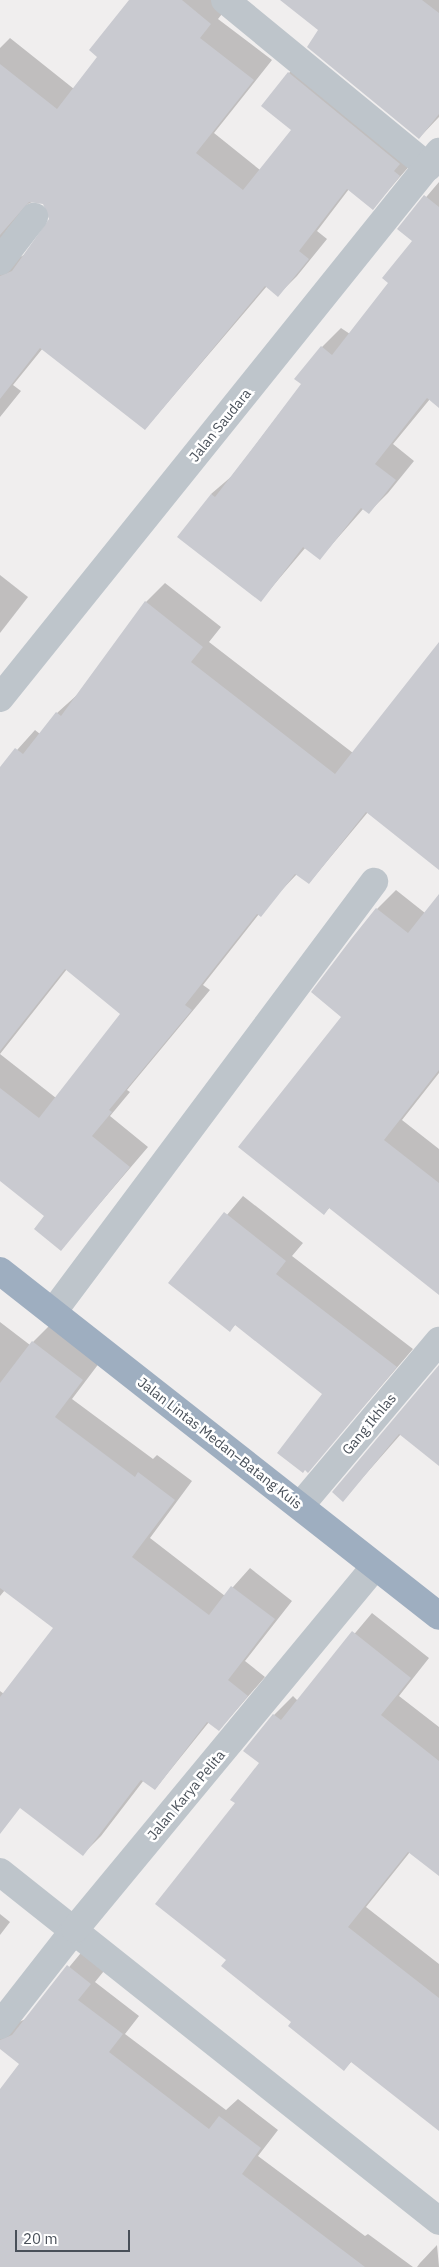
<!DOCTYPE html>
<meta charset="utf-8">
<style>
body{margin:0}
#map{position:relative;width:439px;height:2267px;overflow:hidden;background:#f0eeee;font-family:"IBM Plex Sans",sans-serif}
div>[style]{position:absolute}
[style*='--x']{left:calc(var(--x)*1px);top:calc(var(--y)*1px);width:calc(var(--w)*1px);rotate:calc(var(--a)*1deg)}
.shadow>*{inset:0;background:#0003}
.building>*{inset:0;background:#c9cad0}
.minor>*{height:28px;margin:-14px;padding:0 14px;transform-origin:14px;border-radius:14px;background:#bec5cb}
.trunk>*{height:28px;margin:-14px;padding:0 14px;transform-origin:14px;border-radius:14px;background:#9eaec0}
span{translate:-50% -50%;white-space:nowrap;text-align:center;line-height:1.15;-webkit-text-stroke:5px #fff;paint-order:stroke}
.street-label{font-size:14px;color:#495059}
.scale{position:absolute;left:15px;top:2230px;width:115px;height:22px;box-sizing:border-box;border:2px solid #495059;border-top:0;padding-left:6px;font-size:15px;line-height:18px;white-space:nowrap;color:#495059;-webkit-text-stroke:4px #fff;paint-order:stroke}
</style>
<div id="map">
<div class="shadow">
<i style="clip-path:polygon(evenodd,130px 0,225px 0,230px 4px,218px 19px,272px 60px,214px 133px,260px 170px,292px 130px,289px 73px,308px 54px,418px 156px,373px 208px,349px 189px,317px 231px,327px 239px,297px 276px,278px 295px,267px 286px,145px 429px,43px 348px,13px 385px,21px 391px,0 417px,0 48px,10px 38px,74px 89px,99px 57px,130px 0,36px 200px,45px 204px,51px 219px,26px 254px,18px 258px,6px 231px,28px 204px,36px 200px)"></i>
<i style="clip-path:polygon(282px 0,439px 0,439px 117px,419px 138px,319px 30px)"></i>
<i style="clip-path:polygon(439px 182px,439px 388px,393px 444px,414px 461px,388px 493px,369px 512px,364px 508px,320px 558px,306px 547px,261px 600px,211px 494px,232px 476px,302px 384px,296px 379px,322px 347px,341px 328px,350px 334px,390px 283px,414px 241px,399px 229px)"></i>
<i style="clip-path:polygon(0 575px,28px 597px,0 633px)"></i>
<i style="clip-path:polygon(165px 583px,221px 627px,209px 642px,353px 753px,439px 644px,439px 868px,368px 812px,309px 883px,297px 874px,259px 914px,203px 985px,210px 990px,127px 1090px,130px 1092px,110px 1116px,148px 1147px,61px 1249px,46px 1216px,0 1180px,0 1054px,56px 1098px,122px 1014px,67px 969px,0 1054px,0 769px,35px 730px,40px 734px,57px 713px,77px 695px,146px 602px)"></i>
<i style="clip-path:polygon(396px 890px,425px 913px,439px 896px,439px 1073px,402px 1120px,439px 1149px,439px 1293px,330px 1207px,324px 1214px,343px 1017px,377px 909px)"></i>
<i style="clip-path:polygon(243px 1196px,303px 1243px,292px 1256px,413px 1349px,308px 1471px,324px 1394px,236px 1324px,230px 1330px,170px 1282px)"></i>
<i style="clip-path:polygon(0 1322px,30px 1345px,51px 1324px,100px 1362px,72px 1399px,153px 1459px,157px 1455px,192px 1481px,150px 1538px,225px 1596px,250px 1568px,292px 1601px,245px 1661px,265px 1677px,219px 1730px,209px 1722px,155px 1789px,144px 1780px,101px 1836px,83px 1854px,20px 1807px,0 1799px,0 1691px,4px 1694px,54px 1628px,5px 1590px,0 1596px)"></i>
<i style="clip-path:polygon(439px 1367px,439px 1464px,401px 1434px,343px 1500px)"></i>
<i style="clip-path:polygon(372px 1613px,429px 1658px,399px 1696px,439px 1727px,439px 1875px,410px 1852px,366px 1907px,439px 1964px,439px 2125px,352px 2061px,344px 2069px,228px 1960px,236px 1803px,261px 1763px,274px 1715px,293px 1696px,298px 1701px)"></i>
<i style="clip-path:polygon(0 1914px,10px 1922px,0 1935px)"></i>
<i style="clip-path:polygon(85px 1948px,108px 1966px,95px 1982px,139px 2016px,125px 2034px,226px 2110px,238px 2099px,278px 2130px,258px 2156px,365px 2236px,368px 2234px,413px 2267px,0 2267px,0 2091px,21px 2064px,0 2048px,0 2036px,11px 2025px,26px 2019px)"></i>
<i style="clip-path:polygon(437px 2245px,439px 2267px,417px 2267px,420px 2263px)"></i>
</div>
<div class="building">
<i style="clip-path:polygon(129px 0,182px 0,211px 24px,200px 38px,254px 80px,196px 153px,243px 190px,291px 130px,261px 106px,288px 72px,400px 164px,394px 171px,400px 176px,373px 210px,347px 189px,299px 251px,309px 259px,278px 297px,265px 286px,145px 430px,40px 348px,0 399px,0 276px,12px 271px,49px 219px,43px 204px,29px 202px,0 235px,0 64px,57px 109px,97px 57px,89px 50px)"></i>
<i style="clip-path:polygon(280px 0,422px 0,439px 13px,439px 114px,419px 139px,307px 47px,318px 30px)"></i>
<i style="clip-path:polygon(424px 195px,439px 207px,439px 408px,427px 398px,375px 464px,396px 480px,369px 514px,361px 508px,320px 560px,303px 547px,261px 602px,177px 537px,211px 494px,215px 497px,255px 445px,301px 384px,294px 379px,321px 346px,332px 355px,388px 283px,382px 278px,412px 241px,397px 229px)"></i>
<i style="clip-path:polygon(145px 601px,203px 647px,191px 662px,335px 774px,439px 642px,439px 870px,366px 812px,309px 884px,295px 874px,261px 917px,257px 914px,185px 1005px,192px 1010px,109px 1110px,112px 1112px,92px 1136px,130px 1167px,61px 1251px,34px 1229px,44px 1216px,0 1181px,0 1088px,39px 1118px,120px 1014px,65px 969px,0 1051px,0 767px,15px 748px,23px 754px,56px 712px,61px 716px)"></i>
<i style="clip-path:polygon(439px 894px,439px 1070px,384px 1140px,439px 1183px,439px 1295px,329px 1208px,324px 1215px,238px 1147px,341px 1017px,311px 992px,352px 938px,376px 908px,408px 933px)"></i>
<i style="clip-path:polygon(224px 1212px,286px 1261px,276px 1274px,397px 1367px,308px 1473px,305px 1470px,303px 1473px,277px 1453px,322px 1394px,235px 1325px,230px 1332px,168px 1283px)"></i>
<i style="clip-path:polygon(32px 1341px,83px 1380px,55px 1417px,135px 1477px,138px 1472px,175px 1500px,132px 1557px,209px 1615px,231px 1586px,275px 1619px,228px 1680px,248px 1696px,219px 1731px,207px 1722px,155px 1790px,141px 1780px,83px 1856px,20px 1808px,0 1834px,0 1697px,53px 1628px,0 1588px,0 1383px)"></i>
<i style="clip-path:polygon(439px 1365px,439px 1466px,399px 1434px,343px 1502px,332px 1492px)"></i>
<i style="clip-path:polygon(352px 1631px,411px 1678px,381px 1715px,439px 1761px,439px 1876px,408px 1852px,348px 1927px,439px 1998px,439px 2131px,351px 2062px,344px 2071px,288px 2026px,291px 2022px,221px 1966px,226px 1960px,155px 1904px,235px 1803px,230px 1800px,259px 1763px,243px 1751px,273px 1714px,281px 1720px)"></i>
<i style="clip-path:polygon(67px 1965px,91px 1984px,78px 2000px,123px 2034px,109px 2052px,209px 2129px,219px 2116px,261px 2148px,242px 2174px,365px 2267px,0 2267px,0 2089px,19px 2064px,0 2049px,0 2040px,12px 2035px)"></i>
</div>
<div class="minor">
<i style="--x:225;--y:0;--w:263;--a:39.4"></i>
<i style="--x:0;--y:261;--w:56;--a:-52.3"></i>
<i style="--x:0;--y:698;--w:701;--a:-51.2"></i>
<i style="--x:53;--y:1312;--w:537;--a:-53.26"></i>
<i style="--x:300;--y:1506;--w:216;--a:-49.9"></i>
<i style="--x:0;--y:1872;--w:561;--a:38.48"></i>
<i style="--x:0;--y:2025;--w:122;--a:-52"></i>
<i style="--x:75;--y:1929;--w:470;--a:-50.4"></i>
</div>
<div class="trunk">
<i style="--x:0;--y:1271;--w:558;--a:38.16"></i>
</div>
<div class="street-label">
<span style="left:220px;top:425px;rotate:-51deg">Jalan Saudara</span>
<span style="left:369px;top:1424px;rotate:-50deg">Gang Ikhlas</span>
<span style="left:220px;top:1443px;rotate:38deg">Jalan Lintas Medan–Batang Kuis</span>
<span style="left:186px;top:1795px;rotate:-50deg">Jalan Karya Pelita</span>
</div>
<div class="scale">20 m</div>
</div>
